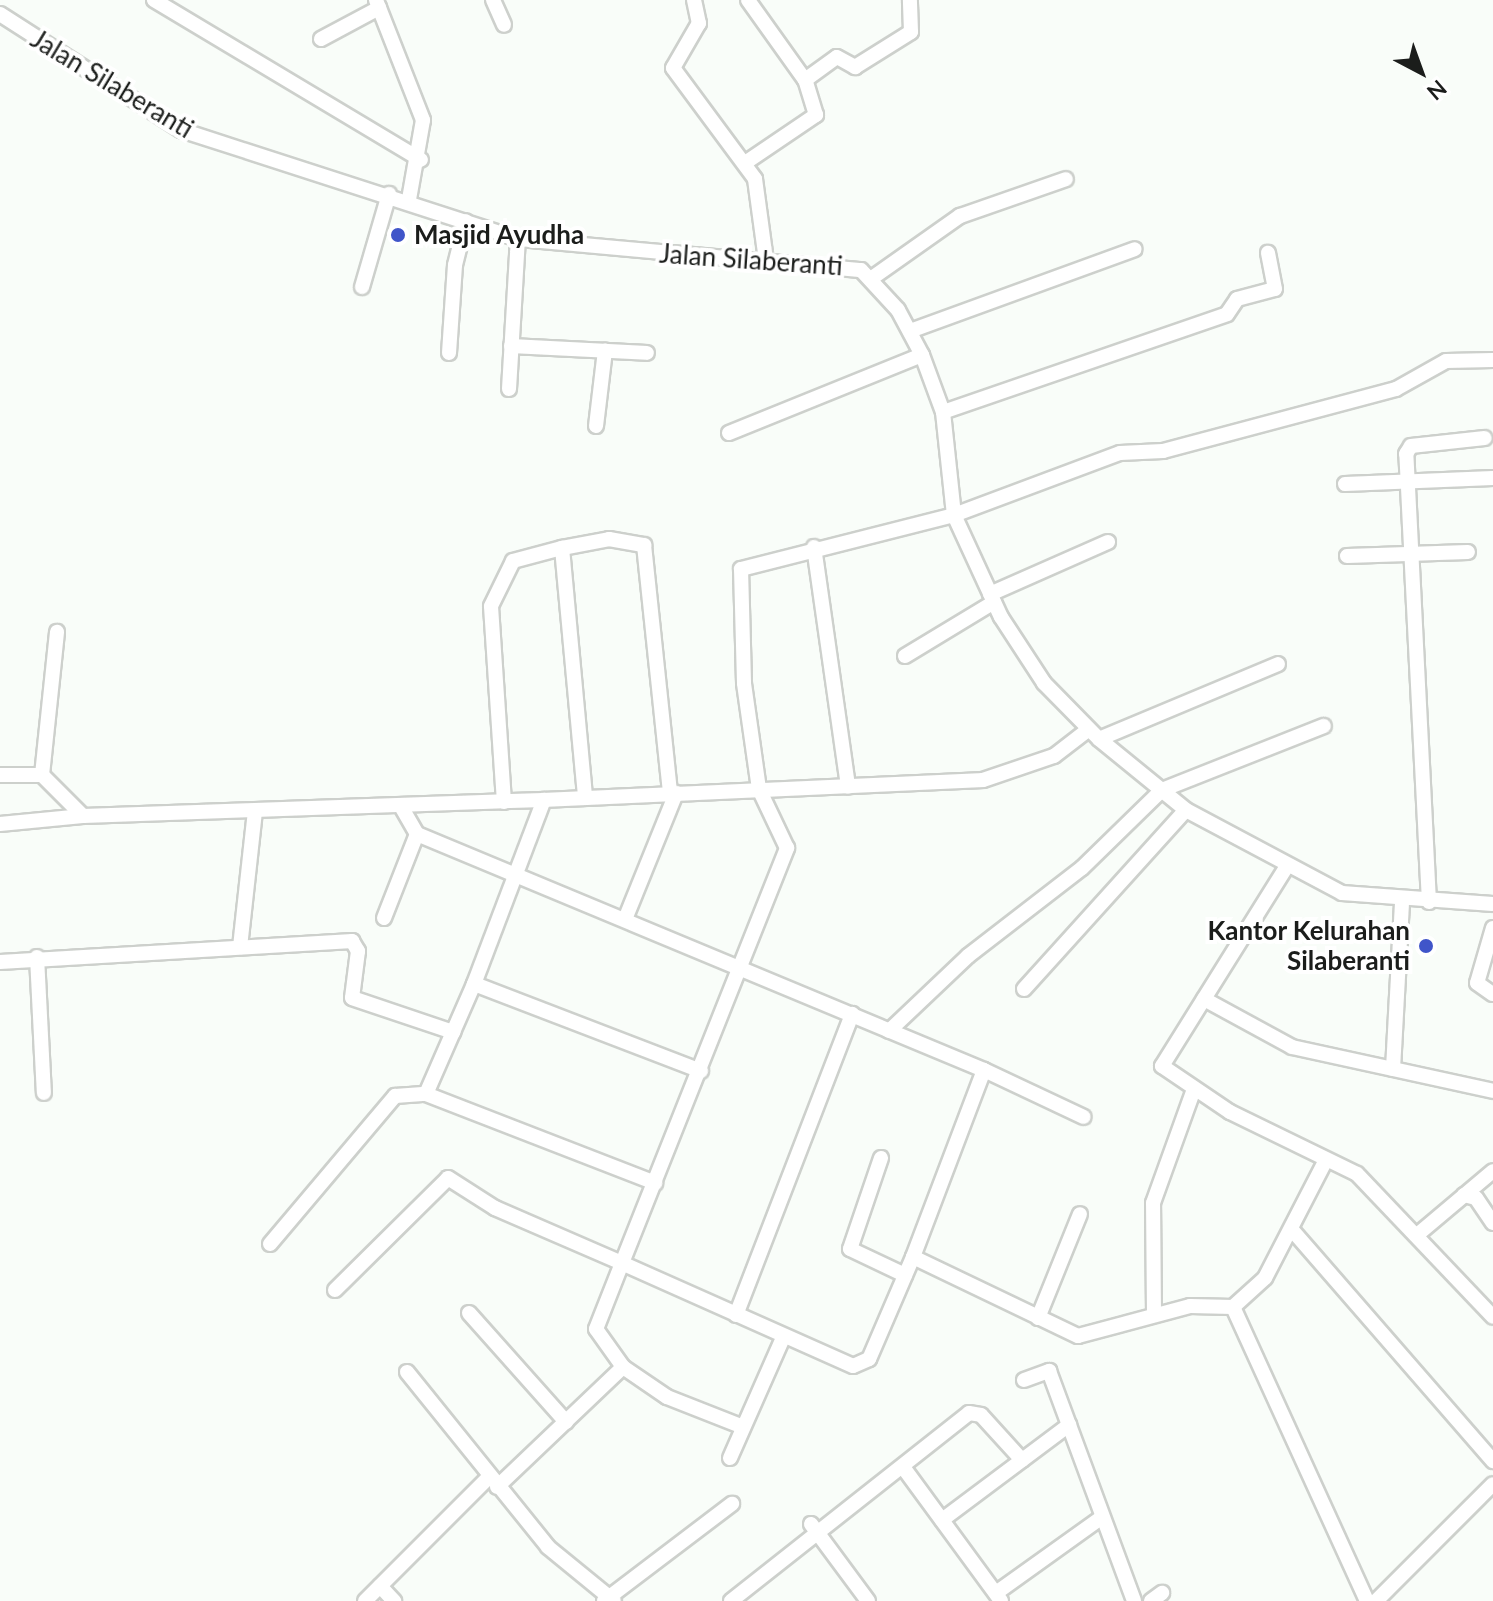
<!DOCTYPE html>
<style>
body{margin:0}
#map{position:relative;width:1493px;height:1601px;overflow:hidden;background:#f9fdf9;font-family:Lato,sans-serif}
div>[style]{position:absolute}
[style*='--x']{left:calc(var(--x)*1px);top:calc(var(--y)*1px);width:calc(var(--w)*1px);rotate:calc(var(--a)*1deg)}
.roads{filter:drop-shadow(2px 0 #cdd0cc) drop-shadow(-2px 0 #cdd0cc) drop-shadow(0 2px #cdd0cc) drop-shadow(0 -2px #cdd0cc)}
.street>*{height:14px;margin:-7px;padding:0 7px;transform-origin:7px;border-radius:7px;background:#fff}
.dots>*{width:22px;height:22px;translate:-50% -50%;box-sizing:border-box;border:4px solid #fff;border-radius:50%}
span{translate:-50% -50%;white-space:nowrap;text-align:center;line-height:1.15;-webkit-text-stroke:8px #fff;paint-order:stroke}
.street-label{font-size:26px;color:#1b1d1b}
.poi-label{font-size:26px;color:#1b1d1b;font-weight:700}
.left{translate:0 -50%;text-align:left}
.right{translate:-100% -50%;text-align:right}
.north{position:absolute;left:1381px;top:32px;width:80px;height:80px;-webkit-text-stroke:6px #fff;paint-order:stroke;rotate:139deg;font-size:22px;font-weight:700;line-height:32px;text-align:center;color:#1b1d1b}
.north::after{content:'';display:block;margin:auto;width:28px;height:36px;background:#1b1d1b;clip-path:polygon(50% 0,100% 100%,50% 72%,0 100%)}
</style>
<div id="map">
<div class="roads">
<div class="street">
<i style="--x:154;--y:0;--w:311;--a:30.9"></i>
<i style="--x:376;--y:0;--w:129;--a:68.6"></i>
<i style="--x:423;--y:120;--w:80;--a:100"></i>
<i style="--x:493;--y:0;--w:27;--a:66"></i>
<i style="--x:694;--y:0;--w:24;--a:78"></i>
<i style="--x:699;--y:23;--w:52;--a:120"></i>
<i style="--x:673;--y:68;--w:138;--a:53.5"></i>
<i style="--x:755;--y:179;--w:82;--a:82.3"></i>
<i style="--x:0;--y:14;--w:215;--a:32.7"></i>
<i style="--x:181;--y:130;--w:354;--a:17.9"></i>
<i style="--x:518;--y:239;--w:344;--a:5.2"></i>
<i style="--x:861;--y:270;--w:54;--a:47.2"></i>
<i style="--x:898;--y:310;--w:51;--a:61.9"></i>
<i style="--x:922;--y:355;--w:61;--a:69.8"></i>
<i style="--x:943;--y:412;--w:104;--a:83.9"></i>
<i style="--x:954;--y:515;--w:112;--a:65.3"></i>
<i style="--x:1001;--y:617;--w:79;--a:56.9"></i>
<i style="--x:1044;--y:683;--w:78;--a:45.5"></i>
<i style="--x:1099;--y:739;--w:112;--a:39.2"></i>
<i style="--x:1186;--y:810;--w:177;--a:28"></i>
<i style="--x:1342;--y:893;--w:151;--a:4.2"></i>
<i style="--x:321;--y:39;--w:66;--a:-28.1"></i>
<i style="--x:805;--y:80;--w:39;--a:-36"></i>
<i style="--x:837;--y:57;--w:21;--a:29"></i>
<i style="--x:855;--y:67;--w:66;--a:-32"></i>
<i style="--x:911;--y:32;--w:32;--a:-92"></i>
<i style="--x:745;--y:163;--w:86;--a:-34.1"></i>
<i style="--x:816;--y:115;--w:37;--a:-107"></i>
<i style="--x:805;--y:80;--w:98;--a:-125.5"></i>
<i style="--x:872;--y:278;--w:108;--a:-35.2"></i>
<i style="--x:960;--y:216;--w:112;--a:-19.2"></i>
<i style="--x:362;--y:287;--w:97;--a:-73.8"></i>
<i style="--x:910;--y:331;--w:239;--a:-20"></i>
<i style="--x:511;--y:346;--w:136;--a:2.9"></i>
<i style="--x:449;--y:353;--w:88;--a:-86.1"></i>
<i style="--x:455;--y:265;--w:45;--a:-76"></i>
<i style="--x:509;--y:389;--w:150;--a:-86.6"></i>
<i style="--x:943;--y:412;--w:300;--a:-19"></i>
<i style="--x:1227;--y:314;--w:18;--a:-56"></i>
<i style="--x:1237;--y:299;--w:39;--a:-15"></i>
<i style="--x:1275;--y:289;--w:37;--a:-101"></i>
<i style="--x:596;--y:426;--w:76;--a:-83.2"></i>
<i style="--x:729;--y:433;--w:208;--a:-22"></i>
<i style="--x:1345;--y:484;--w:148;--a:-2.3"></i>
<i style="--x:814;--y:547;--w:242;--a:81.9"></i>
<i style="--x:562;--y:548;--w:48;--a:-10.8"></i>
<i style="--x:609;--y:539;--w:36;--a:10"></i>
<i style="--x:644;--y:545;--w:250;--a:84"></i>
<i style="--x:1347;--y:556;--w:121;--a:-1.9"></i>
<i style="--x:990;--y:594;--w:129;--a:-23.8"></i>
<i style="--x:905;--y:656;--w:104;--a:-31.2"></i>
<i style="--x:1099;--y:739;--w:194;--a:-22.7"></i>
<i style="--x:0;--y:775;--w:42;--a:0"></i>
<i style="--x:42;--y:775;--w:58;--a:45"></i>
<i style="--x:83;--y:816;--w:461;--a:-2"></i>
<i style="--x:42;--y:775;--w:144;--a:-84"></i>
<i style="--x:504;--y:802;--w:196;--a:-93.8"></i>
<i style="--x:491;--y:606;--w:50;--a:-63.9"></i>
<i style="--x:513;--y:561;--w:51;--a:-14.9"></i>
<i style="--x:562;--y:548;--w:251;--a:84.7"></i>
<i style="--x:402;--y:808;--w:30;--a:60"></i>
<i style="--x:417;--y:834;--w:614;--a:22.6"></i>
<i style="--x:984;--y:1070;--w:200;--a:110.8"></i>
<i style="--x:913;--y:1257;--w:183;--a:25.6"></i>
<i style="--x:1078;--y:1336;--w:116;--a:-15"></i>
<i style="--x:1190;--y:1306;--w:43;--a:1.3"></i>
<i style="--x:1233;--y:1307;--w:323;--a:65.5"></i>
<i style="--x:0;--y:824;--w:83;--a:-5.5"></i>
<i style="--x:1287;--y:866;--w:236;--a:122"></i>
<i style="--x:1162;--y:1066;--w:82;--a:34.1"></i>
<i style="--x:1230;--y:1112;--w:141;--a:26"></i>
<i style="--x:1357;--y:1174;--w:197;--a:46.4"></i>
<i style="--x:1429;--y:902;--w:449;--a:-92.9"></i>
<i style="--x:1406;--y:454;--w:9;--a:-58"></i>
<i style="--x:1411;--y:446;--w:74;--a:-6.2"></i>
<i style="--x:626;--y:917;--w:134;--a:-68"></i>
<i style="--x:384;--y:918;--w:90;--a:-68.6"></i>
<i style="--x:1493;--y:928;--w:57;--a:106.2"></i>
<i style="--x:1477;--y:983;--w:19;--a:35"></i>
<i style="--x:240;--y:947;--w:136;--a:-83.7"></i>
<i style="--x:37;--y:957;--w:136;--a:87.1"></i>
<i style="--x:0;--y:962;--w:353;--a:-3.4"></i>
<i style="--x:352;--y:941;--w:12;--a:59"></i>
<i style="--x:358;--y:951;--w:47;--a:97.3"></i>
<i style="--x:352;--y:998;--w:107;--a:18.6"></i>
<i style="--x:474;--y:984;--w:120;--a:113.6"></i>
<i style="--x:426;--y:1094;--w:246;--a:21.2"></i>
<i style="--x:1024;--y:989;--w:241;--a:-47.9"></i>
<i style="--x:1204;--y:999;--w:100;--a:28.6"></i>
<i style="--x:1292;--y:1047;--w:206;--a:12.3"></i>
<i style="--x:889;--y:1031;--w:109;--a:-43.5"></i>
<i style="--x:968;--y:956;--w:144;--a:-37.7"></i>
<i style="--x:1082;--y:868;--w:112;--a:-44.3"></i>
<i style="--x:1162;--y:790;--w:174;--a:-21.6"></i>
<i style="--x:1393;--y:1069;--w:166;--a:-86.9"></i>
<i style="--x:984;--y:1070;--w:110;--a:25.2"></i>
<i style="--x:701;--y:1071;--w:243;--a:-159"></i>
<i style="--x:474;--y:984;--w:197;--a:-69.2"></i>
<i style="--x:544;--y:800;--w:439;--a:-2.6"></i>
<i style="--x:983;--y:780;--w:75;--a:-18.7"></i>
<i style="--x:1054;--y:756;--w:44;--a:-37.6"></i>
<i style="--x:881;--y:1158;--w:96;--a:108.8"></i>
<i style="--x:850;--y:1249;--w:61;--a:25.3"></i>
<i style="--x:1464;--y:1195;--w:12;--a:14"></i>
<i style="--x:1476;--y:1198;--w:30;--a:56"></i>
<i style="--x:1293;--y:1231;--w:305;--a:49"></i>
<i style="--x:1417;--y:1235;--w:99;--a:-40.1"></i>
<i style="--x:270;--y:1244;--w:194;--a:-49.8"></i>
<i style="--x:395;--y:1096;--w:31;--a:-4"></i>
<i style="--x:913;--y:1257;--w:111;--a:113.3"></i>
<i style="--x:869;--y:1359;--w:17;--a:156"></i>
<i style="--x:853;--y:1366;--w:253;--a:-156"></i>
<i style="--x:622;--y:1263;--w:447;--a:-68.3"></i>
<i style="--x:787;--y:848;--w:65;--a:-115.4"></i>
<i style="--x:759;--y:789;--w:107;--a:-98.1"></i>
<i style="--x:744;--y:683;--w:114;--a:-91.5"></i>
<i style="--x:741;--y:569;--w:220;--a:-14.2"></i>
<i style="--x:954;--y:515;--w:177;--a:-20.5"></i>
<i style="--x:1120;--y:453;--w:43;--a:-2.7"></i>
<i style="--x:1163;--y:451;--w:241;--a:-14.9"></i>
<i style="--x:1396;--y:389;--w:57;--a:-29.2"></i>
<i style="--x:1446;--y:361;--w:47;--a:-1.2"></i>
<i style="--x:335;--y:1290;--w:159;--a:-44.7"></i>
<i style="--x:448;--y:1178;--w:56;--a:32.6"></i>
<i style="--x:495;--y:1208;--w:138;--a:23.4"></i>
<i style="--x:622;--y:1263;--w:71;--a:111.5"></i>
<i style="--x:596;--y:1329;--w:47;--a:54.6"></i>
<i style="--x:1233;--y:1307;--w:43;--a:-42.2"></i>
<i style="--x:1265;--y:1278;--w:133;--a:-62.7"></i>
<i style="--x:469;--y:1313;--w:146;--a:48.3"></i>
<i style="--x:1154;--y:1314;--w:111;--a:-90.5"></i>
<i style="--x:1153;--y:1203;--w:121;--a:-70.2"></i>
<i style="--x:736;--y:1315;--w:323;--a:-68.9"></i>
<i style="--x:1038;--y:1318;--w:112;--a:-68"></i>
<i style="--x:407;--y:1372;--w:225;--a:51.1"></i>
<i style="--x:548;--y:1547;--w:85;--a:39.3"></i>
<i style="--x:1024;--y:1380;--w:27;--a:-20"></i>
<i style="--x:1049;--y:1371;--w:245;--a:69.7"></i>
<i style="--x:730;--y:1458;--w:131;--a:-66.2"></i>
<i style="--x:903;--y:1467;--w:166;--a:53.8"></i>
<i style="--x:497;--y:1487;--w:174;--a:-43.6"></i>
<i style="--x:623;--y:1367;--w:53;--a:34.3"></i>
<i style="--x:667;--y:1397;--w:82;--a:21.5"></i>
<i style="--x:942;--y:1520;--w:159;--a:-36.8"></i>
<i style="--x:811;--y:1524;--w:96;--a:53.5"></i>
<i style="--x:380;--y:1586;--w:21;--a:47"></i>
<i style="--x:996;--y:1593;--w:130;--a:-35.6"></i>
<i style="--x:365;--y:1601;--w:175;--a:-45"></i>
<i style="--x:604;--y:1601;--w:161;--a:-37.2"></i>
<i style="--x:731;--y:1601;--w:303;--a:-38.3"></i>
<i style="--x:969;--y:1413;--w:12;--a:9"></i>
<i style="--x:981;--y:1415;--w:61;--a:47.7"></i>
<i style="--x:1151;--y:1601;--w:14;--a:-36"></i>
<i style="--x:1376;--y:1601;--w:165;--a:-45"></i>
</div>
</div>
<div class="dots">
<i style="left:398px;top:235px;background:#4055c9"></i>
<i style="left:1426px;top:946px;background:#4055c9"></i>
</div>
<div class="street-label">
<span style="left:112px;top:84px;rotate:31deg">Jalan Silaberanti</span>
<span style="left:751px;top:260px;rotate:4deg">Jalan Silaberanti</span>
</div>
<div class="poi-label">
<span class="left" style="left:414px;top:235px">Masjid Ayudha</span>
<span class="right" style="left:1410px;top:946px">Kantor Kelurahan<br>Silaberanti</span>
</div>
<div class="north">N</div>
</div>
